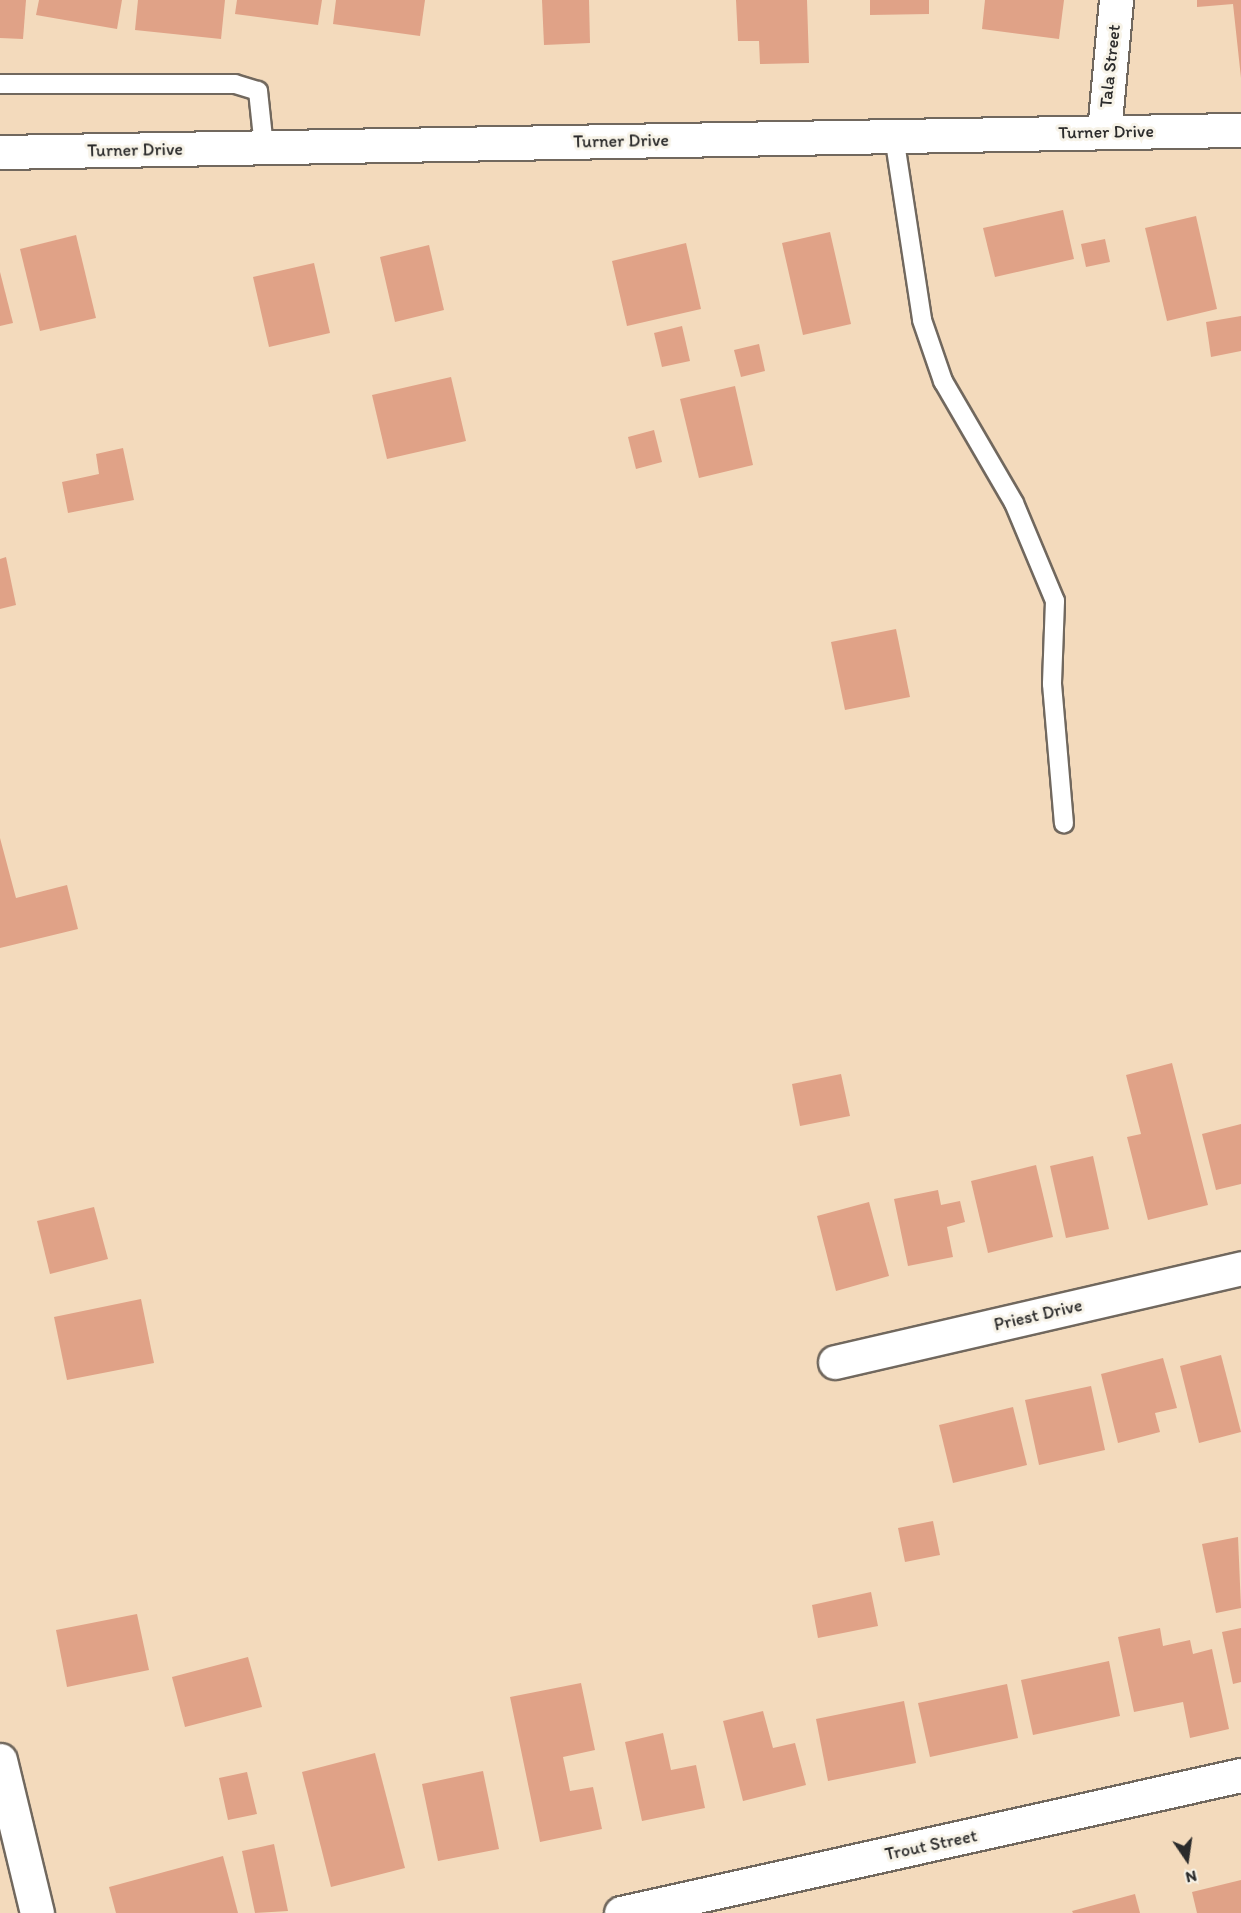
<!DOCTYPE html>
<style>
body{margin:0}
#map{position:relative;width:1241px;height:1913px;overflow:hidden;background:#f3dabc;font-family:Itim,sans-serif}
div>[style]{position:absolute}
[style*='--x']{left:calc(var(--x)*1px);top:calc(var(--y)*1px);width:calc(var(--w)*1px);rotate:calc(var(--a)*1deg)}
.building>*{inset:0;background:#e0a287}
.roads{filter:drop-shadow(2px 0 #71685e) drop-shadow(-2px 0 #71685e) drop-shadow(0 2px #71685e) drop-shadow(0 -2px #71685e)}
.service>*{height:18px;margin:-9px;padding:0 9px;transform-origin:9px;border-radius:9px;background:#fff}
.minor>*{height:33px;margin:-16.5px;padding:0 16.5px;transform-origin:16.5px;border-radius:16.5px;background:#fff}
span{translate:-50% -50%;white-space:nowrap;text-align:center;line-height:1.15;-webkit-text-stroke:6px #f7f3e8;paint-order:stroke}
.street-label{font-size:18px;color:#2b2b2b}
.north{position:absolute;left:1157px;top:1829px;width:60px;height:60px;-webkit-text-stroke:4px #f7f3e8;paint-order:stroke;rotate:167deg;font-size:16px;font-weight:700;line-height:24px;text-align:center;color:#2b2b2b}
.north::after{content:'';display:block;margin:auto;width:21px;height:27px;background:#2b2b2b;clip-path:polygon(50% 0,100% 100%,50% 72%,0 100%)}
</style>
<div id="map">
<div class="building">
<i style="clip-path:polygon(0 0,26px 0,23px 39px,0 38px)"></i>
<i style="clip-path:polygon(39px 0,122px 0,117px 29px,36px 15px)"></i>
<i style="clip-path:polygon(138px 0,225px 0,221px 39px,135px 30px)"></i>
<i style="clip-path:polygon(237px 0,322px 0,318px 25px,235px 14px)"></i>
<i style="clip-path:polygon(336px 0,425px 0,420px 36px,333px 24px)"></i>
<i style="clip-path:polygon(542px 0,589px 0,590px 43px,544px 45px)"></i>
<i style="clip-path:polygon(736px 0,807px 0,809px 63px,760px 64px,759px 41px,738px 41px)"></i>
<i style="clip-path:polygon(870px 0,929px 0,929px 14px,870px 15px)"></i>
<i style="clip-path:polygon(985px 0,1064px 0,1059px 39px,982px 29px)"></i>
<i style="clip-path:polygon(1197px 0,1241px 0,1241px 78px,1233px 4px,1197px 7px)"></i>
<i style="clip-path:polygon(1063px 210px,1074px 259px,995px 277px,983px 228px)"></i>
<i style="clip-path:polygon(1196px 216px,1217px 309px,1167px 321px,1145px 228px)"></i>
<i style="clip-path:polygon(830px 232px,851px 324px,803px 335px,782px 243px)"></i>
<i style="clip-path:polygon(76px 235px,96px 318px,40px 331px,20px 249px)"></i>
<i style="clip-path:polygon(1105px 239px,1110px 262px,1086px 267px,1081px 244px)"></i>
<i style="clip-path:polygon(686px 243px,701px 309px,627px 326px,612px 261px)"></i>
<i style="clip-path:polygon(429px 245px,444px 310px,395px 322px,380px 257px)"></i>
<i style="clip-path:polygon(314px 263px,330px 333px,269px 347px,253px 277px)"></i>
<i style="clip-path:polygon(0 272px,13px 323px,0 326px)"></i>
<i style="clip-path:polygon(1241px 316px,1241px 351px,1211px 357px,1206px 322px)"></i>
<i style="clip-path:polygon(682px 326px,690px 361px,662px 367px,654px 333px)"></i>
<i style="clip-path:polygon(759px 344px,765px 371px,741px 377px,734px 350px)"></i>
<i style="clip-path:polygon(451px 377px,466px 441px,387px 459px,372px 395px)"></i>
<i style="clip-path:polygon(735px 386px,753px 465px,699px 478px,680px 399px)"></i>
<i style="clip-path:polygon(654px 430px,662px 462px,636px 469px,628px 437px)"></i>
<i style="clip-path:polygon(123px 448px,134px 500px,68px 513px,62px 482px,99px 474px,96px 454px)"></i>
<i style="clip-path:polygon(6px 557px,16px 605px,0 609px,0 559px)"></i>
<i style="clip-path:polygon(896px 629px,910px 697px,845px 710px,831px 642px)"></i>
<i style="clip-path:polygon(0 838px,16px 898px,67px 885px,78px 929px,0 948px)"></i>
<i style="clip-path:polygon(1172px 1063px,1208px 1205px,1148px 1220px,1127px 1137px,1141px 1134px,1126px 1075px)"></i>
<i style="clip-path:polygon(841px 1074px,850px 1116px,800px 1126px,792px 1084px)"></i>
<i style="clip-path:polygon(1241px 1124px,1241px 1184px,1216px 1190px,1202px 1134px)"></i>
<i style="clip-path:polygon(1093px 1156px,1109px 1229px,1066px 1238px,1050px 1166px)"></i>
<i style="clip-path:polygon(1036px 1165px,1053px 1237px,988px 1253px,971px 1181px)"></i>
<i style="clip-path:polygon(938px 1190px,941px 1205px,960px 1201px,965px 1222px,947px 1227px,953px 1257px,908px 1266px,894px 1199px)"></i>
<i style="clip-path:polygon(869px 1202px,889px 1276px,836px 1291px,817px 1216px)"></i>
<i style="clip-path:polygon(94px 1207px,108px 1259px,50px 1274px,37px 1221px)"></i>
<i style="clip-path:polygon(141px 1299px,154px 1363px,67px 1380px,54px 1317px)"></i>
<i style="clip-path:polygon(1221px 1355px,1241px 1432px,1199px 1443px,1180px 1366px)"></i>
<i style="clip-path:polygon(1163px 1358px,1177px 1408px,1155px 1413px,1160px 1432px,1118px 1443px,1101px 1374px)"></i>
<i style="clip-path:polygon(1091px 1386px,1105px 1450px,1039px 1465px,1025px 1400px)"></i>
<i style="clip-path:polygon(1013px 1407px,1027px 1465px,953px 1483px,939px 1425px)"></i>
<i style="clip-path:polygon(933px 1521px,940px 1555px,905px 1562px,898px 1528px)"></i>
<i style="clip-path:polygon(1238px 1537px,1241px 1608px,1216px 1613px,1202px 1544px)"></i>
<i style="clip-path:polygon(871px 1592px,878px 1626px,818px 1638px,812px 1605px)"></i>
<i style="clip-path:polygon(137px 1614px,149px 1670px,67px 1687px,56px 1630px)"></i>
<i style="clip-path:polygon(1160px 1628px,1163px 1646px,1190px 1640px,1193px 1654px,1212px 1649px,1229px 1729px,1190px 1738px,1183px 1702px,1134px 1712px,1118px 1637px)"></i>
<i style="clip-path:polygon(1241px 1628px,1241px 1682px,1233px 1684px,1222px 1632px)"></i>
<i style="clip-path:polygon(248px 1657px,262px 1707px,185px 1727px,172px 1677px)"></i>
<i style="clip-path:polygon(1109px 1661px,1120px 1716px,1033px 1735px,1021px 1680px)"></i>
<i style="clip-path:polygon(581px 1683px,595px 1750px,563px 1757px,570px 1791px,593px 1787px,602px 1829px,540px 1842px,510px 1697px)"></i>
<i style="clip-path:polygon(1007px 1684px,1018px 1738px,930px 1757px,918px 1703px)"></i>
<i style="clip-path:polygon(904px 1701px,916px 1763px,828px 1781px,816px 1719px)"></i>
<i style="clip-path:polygon(763px 1711px,773px 1748px,795px 1743px,806px 1785px,743px 1801px,723px 1721px)"></i>
<i style="clip-path:polygon(663px 1733px,671px 1770px,696px 1765px,705px 1808px,642px 1821px,625px 1742px)"></i>
<i style="clip-path:polygon(375px 1753px,405px 1868px,331px 1887px,302px 1772px)"></i>
<i style="clip-path:polygon(483px 1771px,499px 1849px,438px 1861px,422px 1784px)"></i>
<i style="clip-path:polygon(247px 1772px,257px 1814px,228px 1820px,219px 1778px)"></i>
<i style="clip-path:polygon(274px 1844px,288px 1911px,255px 1913px,242px 1851px)"></i>
<i style="clip-path:polygon(223px 1856px,238px 1913px,116px 1913px,109px 1887px)"></i>
<i style="clip-path:polygon(1241px 1880px,1241px 1913px,1197px 1913px,1192px 1892px)"></i>
<i style="clip-path:polygon(1135px 1894px,1140px 1913px,1073px 1913px,1072px 1911px)"></i>
</div>
<div class="roads">
<div class="service">
<i style="--x:0;--y:84;--w:235;--a:0"></i>
<i style="--x:235;--y:84;--w:24;--a:17"></i>
<i style="--x:258;--y:91;--w:56;--a:83.9"></i>
<i style="--x:894;--y:136;--w:186;--a:81.3"></i>
<i style="--x:922;--y:320;--w:65;--a:71"></i>
<i style="--x:943;--y:381;--w:141;--a:59.8"></i>
<i style="--x:1014;--y:503;--w:106;--a:67.3"></i>
<i style="--x:1055;--y:601;--w:83;--a:92.1"></i>
<i style="--x:1052;--y:684;--w:140;--a:85.1"></i>
</div>
<div class="minor">
<i style="--x:1104;--y:132;--w:133;--a:-84.8"></i>
<i style="--x:0;--y:152;--w:1241;--a:-1.02"></i>
<i style="--x:835;--y:1362;--w:417;--a:-13"></i>
<i style="--x:0;--y:1760;--w:157;--a:76.4"></i>
<i style="--x:621;--y:1913;--w:635;--a:-12.55"></i>
</div>
</div>
<div class="street-label">
<span style="left:1110px;top:66px;rotate:-84deg">Tala Street</span>
<span style="left:1106px;top:132px;rotate:-1deg">Turner Drive</span>
<span style="left:621px;top:141px;rotate:-1deg">Turner Drive</span>
<span style="left:135px;top:150px;rotate:-1deg">Turner Drive</span>
<span style="left:1038px;top:1315px;rotate:-13deg">Priest Drive</span>
<span style="left:931px;top:1845px;rotate:-12deg">Trout Street</span>
</div>
<div class="north">N</div>
</div>
